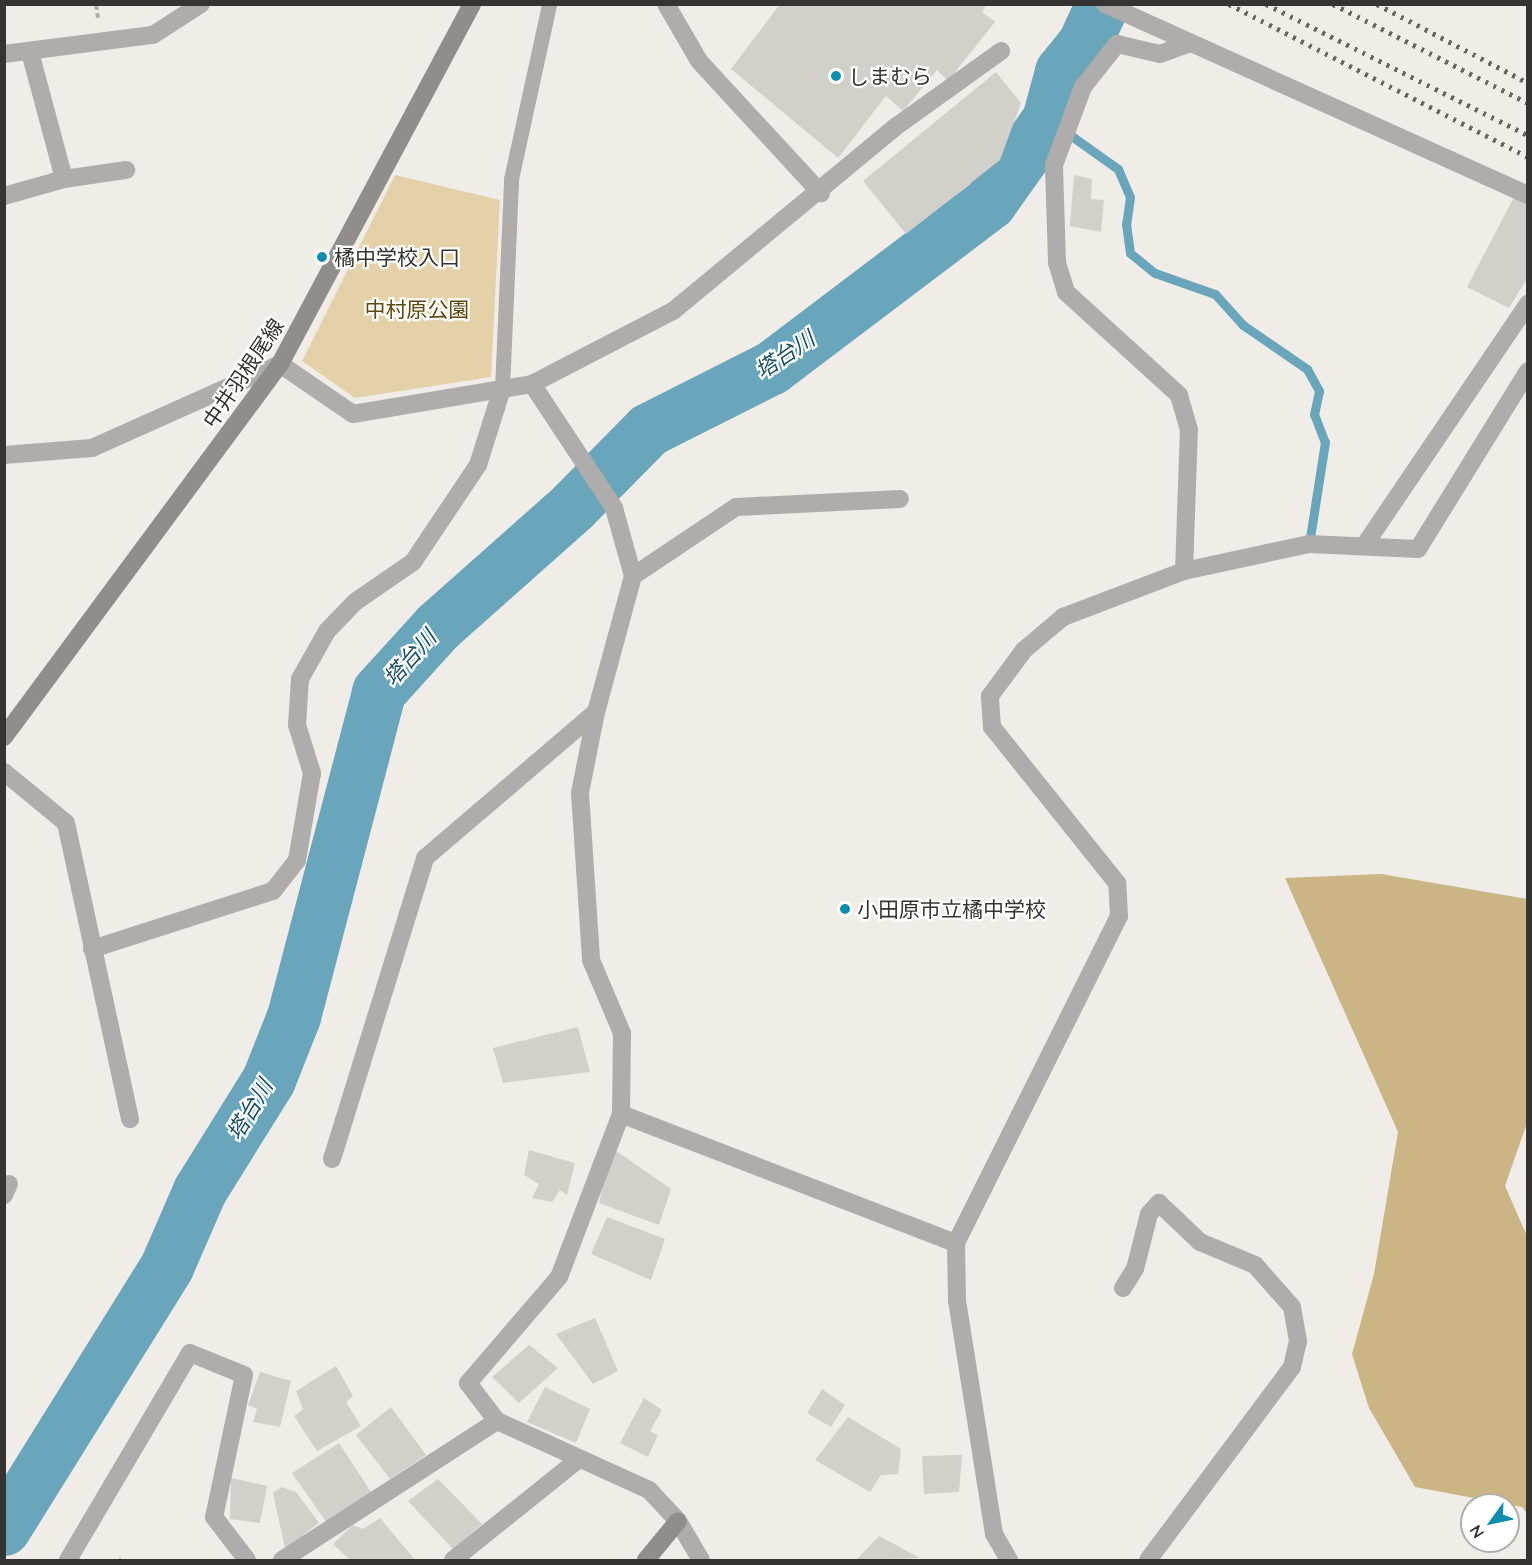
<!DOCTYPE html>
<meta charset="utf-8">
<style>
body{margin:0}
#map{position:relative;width:1532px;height:1565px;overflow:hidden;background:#f0ede8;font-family:Quicksand,"Noto Sans JP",sans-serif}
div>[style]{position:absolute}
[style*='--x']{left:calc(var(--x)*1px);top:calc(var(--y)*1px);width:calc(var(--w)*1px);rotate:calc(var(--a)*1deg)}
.green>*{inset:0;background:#e4d1a7}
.forest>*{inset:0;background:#cbb584}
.stream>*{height:9px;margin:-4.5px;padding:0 4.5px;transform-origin:4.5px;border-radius:4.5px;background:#6aa6bb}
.river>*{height:54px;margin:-27px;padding:0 27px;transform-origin:27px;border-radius:27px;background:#6aa6bb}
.building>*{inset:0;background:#d2d0ca}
.path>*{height:4px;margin-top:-2px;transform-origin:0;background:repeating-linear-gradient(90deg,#b2b0ac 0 6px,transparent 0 9px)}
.lane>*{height:15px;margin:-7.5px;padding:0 7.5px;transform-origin:7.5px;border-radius:7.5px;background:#aeadab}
.street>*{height:18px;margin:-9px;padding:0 9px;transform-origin:9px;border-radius:9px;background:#aeadab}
.secondary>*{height:18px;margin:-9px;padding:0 9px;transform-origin:9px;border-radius:9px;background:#908e8b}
.rail>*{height:4.5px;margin-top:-2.25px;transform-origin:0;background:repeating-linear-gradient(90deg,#696865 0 3px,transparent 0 9px)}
.dots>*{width:16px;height:16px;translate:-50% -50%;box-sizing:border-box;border:3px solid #fff;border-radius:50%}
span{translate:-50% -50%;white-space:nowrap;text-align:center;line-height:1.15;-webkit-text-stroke:4.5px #fff;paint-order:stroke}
.poi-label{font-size:21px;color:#353432}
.left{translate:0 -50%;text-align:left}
.park-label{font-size:21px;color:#5f480b}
.street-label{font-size:21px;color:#353432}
.water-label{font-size:22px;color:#1d5060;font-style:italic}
.frame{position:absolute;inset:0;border:6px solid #353432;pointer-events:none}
.north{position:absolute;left:1460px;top:1493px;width:60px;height:60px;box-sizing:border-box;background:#fff;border:2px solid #aeaead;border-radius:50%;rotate:237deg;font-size:16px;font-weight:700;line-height:24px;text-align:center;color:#353432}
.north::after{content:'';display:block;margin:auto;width:21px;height:27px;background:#0e8dae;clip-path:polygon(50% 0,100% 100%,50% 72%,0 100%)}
</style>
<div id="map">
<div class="green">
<i style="clip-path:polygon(395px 175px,500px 200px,491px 377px,355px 398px,302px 361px)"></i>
</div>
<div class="forest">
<i style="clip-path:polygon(1381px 874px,1527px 899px,1527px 1123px,1505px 1186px,1527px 1236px,1527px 1513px,1522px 1507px,1415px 1487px,1369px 1408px,1352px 1354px,1374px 1274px,1398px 1132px,1285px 878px)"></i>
</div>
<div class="stream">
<i style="--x:1049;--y:120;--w:85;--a:35.4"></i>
<i style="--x:1118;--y:169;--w:30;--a:67"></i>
<i style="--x:1130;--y:197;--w:27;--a:98"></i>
<i style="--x:1126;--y:224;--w:29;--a:82"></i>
<i style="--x:1130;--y:253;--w:32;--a:39"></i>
<i style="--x:1155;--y:273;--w:64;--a:19.3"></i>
<i style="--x:1215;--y:294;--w:42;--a:47.9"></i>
<i style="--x:1243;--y:325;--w:78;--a:34.5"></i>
<i style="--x:1307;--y:369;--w:25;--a:61"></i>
<i style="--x:1319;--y:391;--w:24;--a:102"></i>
<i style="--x:1314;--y:414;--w:30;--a:69"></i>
<i style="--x:1325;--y:442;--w:103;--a:98.9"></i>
</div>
<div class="river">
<i style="--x:4;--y:1529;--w:309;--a:-58.1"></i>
<i style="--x:167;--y:1267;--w:83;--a:-66.5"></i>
<i style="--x:200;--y:1191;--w:131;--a:-58.1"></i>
<i style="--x:269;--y:1080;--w:68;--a:-68.4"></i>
<i style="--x:294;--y:1017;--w:336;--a:-75.3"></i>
<i style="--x:379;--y:692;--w:88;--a:-47.8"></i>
<i style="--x:438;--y:627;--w:181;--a:-41.6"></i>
<i style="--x:573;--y:507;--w:108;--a:-45.4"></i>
<i style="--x:649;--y:430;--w:138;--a:-26.8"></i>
<i style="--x:772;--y:368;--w:273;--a:-37.1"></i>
<i style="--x:990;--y:203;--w:102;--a:-54.6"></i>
<i style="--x:1049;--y:120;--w:50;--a:-74.8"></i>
<i style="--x:1062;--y:72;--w:35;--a:-51"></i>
<i style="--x:1084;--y:45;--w:45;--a:-65.1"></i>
</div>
<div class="building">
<i style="clip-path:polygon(780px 4px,987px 4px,982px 12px,995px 22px,948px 81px,937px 70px,903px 111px,886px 96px,838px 158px,731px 69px)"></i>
<i style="clip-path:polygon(996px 72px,1021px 103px,1000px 160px,906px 234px,863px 181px)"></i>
<i style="clip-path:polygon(1074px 175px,1092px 179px,1091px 199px,1104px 200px,1101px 232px,1070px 226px)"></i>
<i style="clip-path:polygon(1514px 197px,1528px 204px,1528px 277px,1509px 308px,1467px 287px)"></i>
<i style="clip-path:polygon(578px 1027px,590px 1072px,503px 1083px,493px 1048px)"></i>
<i style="clip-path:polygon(612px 1148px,671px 1189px,659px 1225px,599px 1203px)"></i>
<i style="clip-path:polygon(529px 1150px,575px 1163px,567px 1195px,560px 1190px,552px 1202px,532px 1198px,539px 1184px,524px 1175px)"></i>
<i style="clip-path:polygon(607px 1217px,665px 1239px,651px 1280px,591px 1254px)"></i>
<i style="clip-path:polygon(595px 1318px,618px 1371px,593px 1384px,556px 1334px)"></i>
<i style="clip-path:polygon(529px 1345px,558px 1368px,519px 1403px,492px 1377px)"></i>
<i style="clip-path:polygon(336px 1366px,353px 1396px,346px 1402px,361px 1426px,317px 1451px,294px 1416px,303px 1409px,296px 1391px)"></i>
<i style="clip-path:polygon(260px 1372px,291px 1381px,280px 1427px,253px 1422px,257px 1409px,248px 1405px)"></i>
<i style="clip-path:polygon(545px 1387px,590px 1409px,576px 1443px,527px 1422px)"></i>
<i style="clip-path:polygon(822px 1389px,845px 1405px,831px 1427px,807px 1413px)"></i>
<i style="clip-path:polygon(644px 1398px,662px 1410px,650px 1431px,658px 1435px,648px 1457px,620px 1443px)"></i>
<i style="clip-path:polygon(391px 1407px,426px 1455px,390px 1479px,356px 1435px)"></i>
<i style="clip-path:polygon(848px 1417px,901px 1449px,898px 1474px,881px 1475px,870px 1492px,815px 1460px)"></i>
<i style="clip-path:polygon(339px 1443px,371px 1492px,327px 1523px,292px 1473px)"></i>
<i style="clip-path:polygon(962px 1455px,959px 1492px,924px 1494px,922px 1456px)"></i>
<i style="clip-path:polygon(231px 1478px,267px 1486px,260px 1523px,230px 1519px)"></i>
<i style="clip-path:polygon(438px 1479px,482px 1524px,453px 1549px,408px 1501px)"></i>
<i style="clip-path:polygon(282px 1487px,296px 1492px,319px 1523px,304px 1534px,307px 1540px,285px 1548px,273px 1493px)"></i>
<i style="clip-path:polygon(380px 1518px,415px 1560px,350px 1560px,333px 1544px,353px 1525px,363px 1529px)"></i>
<i style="clip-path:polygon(879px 1536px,920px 1558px,856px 1560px)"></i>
</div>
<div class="path">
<i style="--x:96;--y:4;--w:14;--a:82"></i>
<i style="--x:119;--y:1560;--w:2;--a:0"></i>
</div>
<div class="lane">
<i style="--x:502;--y:389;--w:210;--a:-87.5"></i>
<i style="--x:511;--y:179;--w:179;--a:-77.7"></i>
</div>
<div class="street">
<i style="--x:666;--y:4;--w:66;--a:59.9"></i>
<i style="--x:699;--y:61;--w:180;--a:47.3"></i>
<i style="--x:1105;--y:4;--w:464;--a:24.3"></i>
<i style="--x:30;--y:52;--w:131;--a:75"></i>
<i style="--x:4;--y:54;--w:150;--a:-7.3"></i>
<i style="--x:153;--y:35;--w:57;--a:-32.9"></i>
<i style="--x:4;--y:196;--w:62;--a:-15.8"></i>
<i style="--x:64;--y:179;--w:63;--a:-8.3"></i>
<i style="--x:532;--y:384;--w:159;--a:-27.4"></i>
<i style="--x:673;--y:311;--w:287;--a:-39.6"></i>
<i style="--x:894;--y:128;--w:132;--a:-35.7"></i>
<i style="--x:4;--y:455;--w:88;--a:-4.5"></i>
<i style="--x:92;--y:448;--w:206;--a:-24.1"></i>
<i style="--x:280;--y:364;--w:88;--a:34.4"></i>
<i style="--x:353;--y:414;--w:181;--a:-9.5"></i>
<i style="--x:532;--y:384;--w:149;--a:56.5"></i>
<i style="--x:614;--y:508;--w:71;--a:74.4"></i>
<i style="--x:633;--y:576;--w:141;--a:105.2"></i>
<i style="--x:596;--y:712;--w:83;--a:101.2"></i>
<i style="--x:580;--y:793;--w:167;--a:86.2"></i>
<i style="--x:591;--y:960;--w:79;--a:67"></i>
<i style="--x:622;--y:1033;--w:81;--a:90.7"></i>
<i style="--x:621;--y:1114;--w:174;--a:110.8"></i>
<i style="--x:559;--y:1277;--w:140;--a:130.6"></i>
<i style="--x:468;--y:1383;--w:48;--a:52.7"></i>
<i style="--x:497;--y:1421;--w:167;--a:24.4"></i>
<i style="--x:649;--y:1490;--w:42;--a:46.9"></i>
<i style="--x:678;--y:1521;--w:45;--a:59.5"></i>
<i style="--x:1366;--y:543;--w:289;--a:-55.9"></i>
<i style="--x:1184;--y:571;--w:141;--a:-88"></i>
<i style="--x:1189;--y:430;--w:36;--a:-106"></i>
<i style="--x:1179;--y:395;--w:153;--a:-137.7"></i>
<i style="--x:1066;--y:292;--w:31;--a:-107"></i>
<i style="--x:1057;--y:262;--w:97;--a:-91.8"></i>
<i style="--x:1054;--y:165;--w:83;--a:-69.6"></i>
<i style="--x:1083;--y:87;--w:55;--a:-51.7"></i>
<i style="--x:1117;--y:44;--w:44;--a:13.1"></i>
<i style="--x:1160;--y:54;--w:30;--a:-20"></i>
<i style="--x:633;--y:576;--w:124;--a:-33.8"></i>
<i style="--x:736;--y:507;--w:164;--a:-2.8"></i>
<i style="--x:4;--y:772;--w:80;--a:39.4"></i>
<i style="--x:66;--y:823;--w:303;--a:77.8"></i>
<i style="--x:92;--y:949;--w:190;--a:-17.8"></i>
<i style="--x:273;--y:891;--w:39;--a:-52"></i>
<i style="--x:297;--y:860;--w:88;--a:-80.2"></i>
<i style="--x:312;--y:773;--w:50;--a:-107.4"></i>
<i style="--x:297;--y:725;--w:46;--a:-86.3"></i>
<i style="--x:300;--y:679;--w:55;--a:-60.6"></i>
<i style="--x:327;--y:631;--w:40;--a:-46"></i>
<i style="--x:355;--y:602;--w:70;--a:-34.6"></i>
<i style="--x:413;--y:562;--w:117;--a:-56.2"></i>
<i style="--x:478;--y:465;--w:80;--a:-72.5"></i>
<i style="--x:621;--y:1114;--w:359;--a:21.1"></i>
<i style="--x:332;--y:1159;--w:315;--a:-72.8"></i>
<i style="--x:425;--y:858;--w:225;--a:-40.5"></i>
<i style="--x:4;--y:1195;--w:12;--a:-66"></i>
<i style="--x:1123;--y:1288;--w:22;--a:-58"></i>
<i style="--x:1135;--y:1269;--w:57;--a:-75.7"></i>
<i style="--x:1149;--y:1214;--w:15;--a:-48"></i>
<i style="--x:1159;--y:1203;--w:57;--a:43.6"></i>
<i style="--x:1200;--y:1242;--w:60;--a:22.7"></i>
<i style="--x:1255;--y:1265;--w:56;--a:48.6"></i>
<i style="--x:1292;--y:1307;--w:35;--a:80"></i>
<i style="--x:1298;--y:1341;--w:27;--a:103"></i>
<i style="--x:1292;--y:1367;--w:241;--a:126.7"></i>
<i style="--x:68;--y:1560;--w:240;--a:-59.5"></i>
<i style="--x:190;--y:1353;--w:58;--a:22.2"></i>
<i style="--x:244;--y:1375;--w:145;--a:101.9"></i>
<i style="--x:214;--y:1517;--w:54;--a:52.5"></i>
<i style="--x:282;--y:1560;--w:256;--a:-32.9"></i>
<i style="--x:453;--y:1560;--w:161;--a:-38.7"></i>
<i style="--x:1009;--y:1560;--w:30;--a:-120"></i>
<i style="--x:994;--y:1534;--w:237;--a:-99"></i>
<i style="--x:957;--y:1300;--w:57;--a:-91"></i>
<i style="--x:956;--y:1243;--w:365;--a:-63.5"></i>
<i style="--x:1119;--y:916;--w:33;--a:-93"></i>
<i style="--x:1117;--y:883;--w:200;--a:-128.7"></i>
<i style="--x:992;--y:727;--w:31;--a:-94"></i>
<i style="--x:990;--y:696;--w:57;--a:-53.5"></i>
<i style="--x:1024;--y:650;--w:51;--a:-40.2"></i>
<i style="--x:1063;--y:617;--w:129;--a:-20.8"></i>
<i style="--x:1184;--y:571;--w:128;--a:-12.2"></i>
<i style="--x:1309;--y:544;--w:109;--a:2.6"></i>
<i style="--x:1418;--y:549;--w:209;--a:-58.3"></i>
</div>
<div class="secondary">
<i style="--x:4;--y:737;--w:464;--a:-53.5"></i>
<i style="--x:280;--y:364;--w:408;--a:-61.9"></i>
<i style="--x:646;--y:1560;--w:50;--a:-50.6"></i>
</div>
<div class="rail">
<i style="--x:1229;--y:4;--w:336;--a:27.1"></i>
<i style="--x:1266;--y:4;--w:293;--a:26.6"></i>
<i style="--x:1333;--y:4;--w:219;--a:26.9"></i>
<i style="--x:1377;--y:4;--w:170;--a:27.6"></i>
</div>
<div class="dots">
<i style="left:836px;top:76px;background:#0e8dae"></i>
<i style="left:322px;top:257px;background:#0e8dae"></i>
<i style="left:845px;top:909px;background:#0e8dae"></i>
</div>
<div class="poi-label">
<span class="left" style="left:848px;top:76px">しまむら</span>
<span class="left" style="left:334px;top:257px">橘中学校入口</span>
<span class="left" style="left:857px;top:909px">小田原市立橘中学校</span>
</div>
<div class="park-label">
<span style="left:417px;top:309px">中村原公園</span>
</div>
<div class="street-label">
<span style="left:243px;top:373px;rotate:-56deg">中井羽根尾線</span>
</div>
<div class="water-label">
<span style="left:785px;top:355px;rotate:-34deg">塔台川</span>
<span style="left:410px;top:658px;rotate:-48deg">塔台川</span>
<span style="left:250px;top:1110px;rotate:-59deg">塔台川</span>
</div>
<div class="frame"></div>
<div class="north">N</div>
</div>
